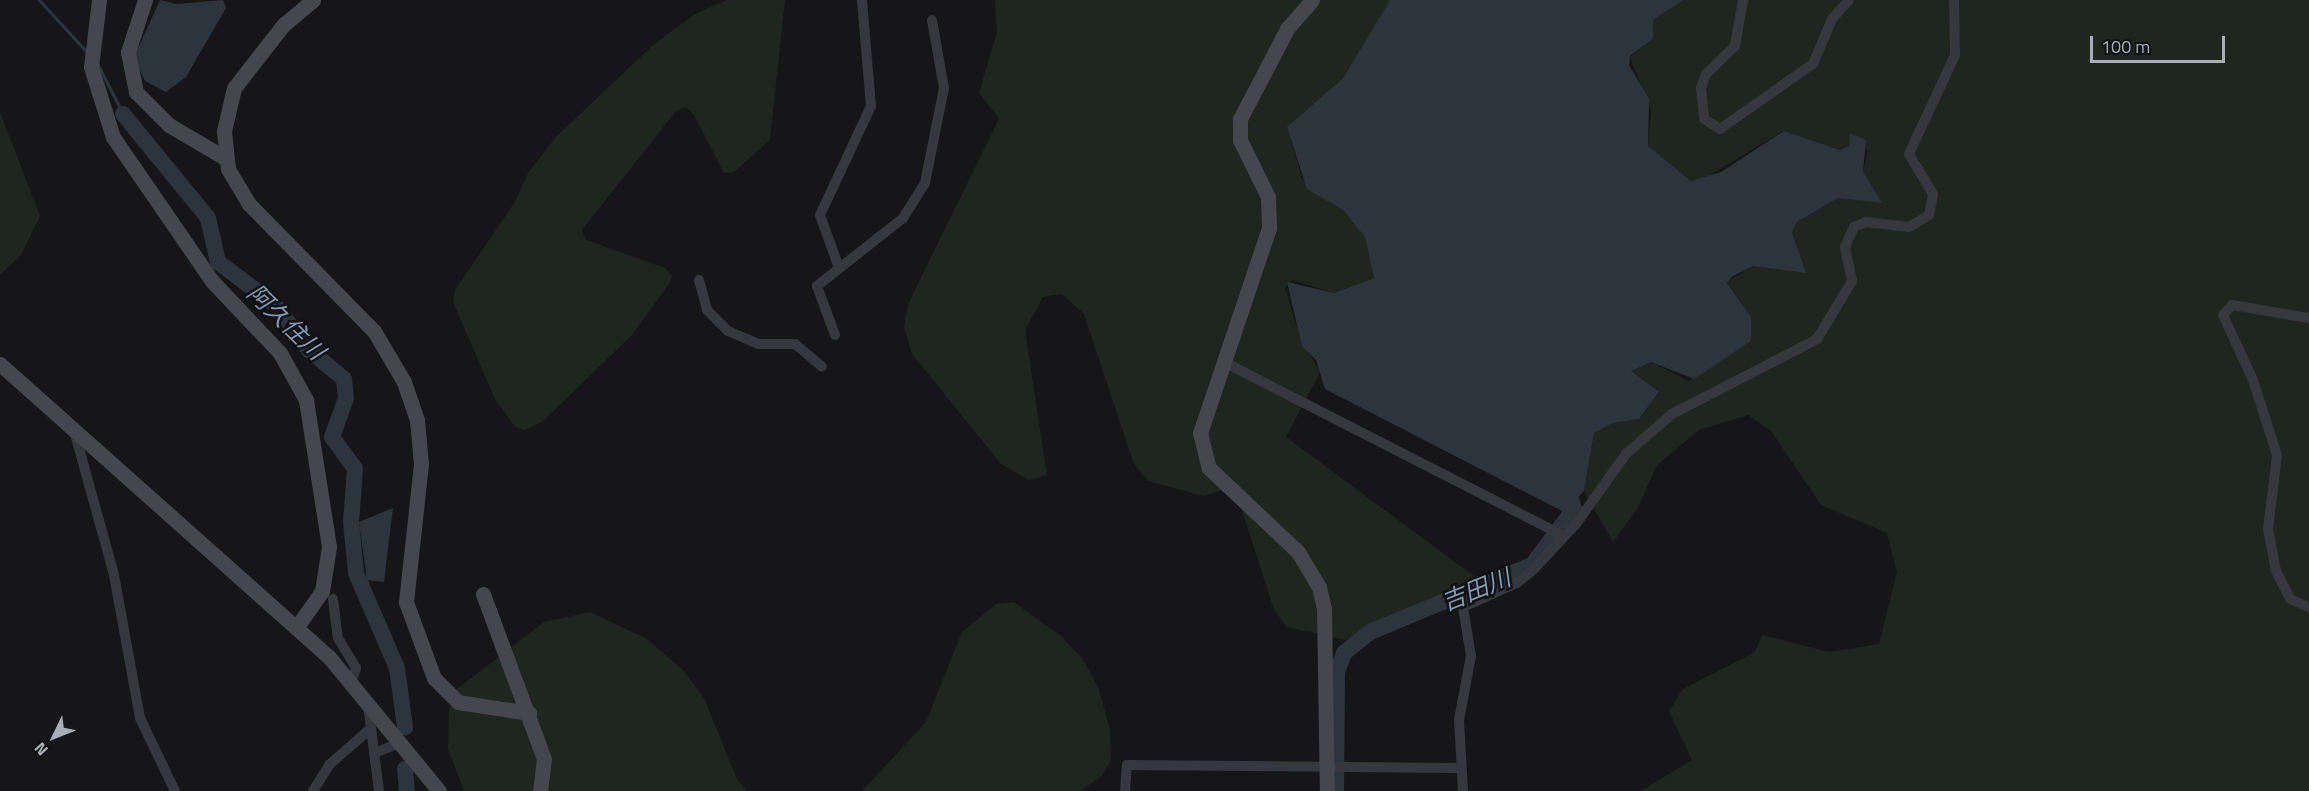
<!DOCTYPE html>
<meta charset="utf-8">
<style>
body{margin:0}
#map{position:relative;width:2309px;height:791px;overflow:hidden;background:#161618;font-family:"Titillium Web","Noto Sans JP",sans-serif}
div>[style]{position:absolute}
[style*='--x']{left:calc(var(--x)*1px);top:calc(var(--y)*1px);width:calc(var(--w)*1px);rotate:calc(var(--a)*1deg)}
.green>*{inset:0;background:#1e261f}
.water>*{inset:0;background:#2c353c}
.stream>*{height:3px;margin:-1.5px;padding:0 1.5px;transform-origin:1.5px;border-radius:1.5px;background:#2c353c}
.river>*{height:16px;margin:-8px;padding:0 8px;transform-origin:8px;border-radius:8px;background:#2c353c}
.street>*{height:10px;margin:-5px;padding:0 5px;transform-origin:5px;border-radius:5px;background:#37383d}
.secondary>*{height:15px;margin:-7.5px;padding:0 7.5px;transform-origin:7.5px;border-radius:7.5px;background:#45474d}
span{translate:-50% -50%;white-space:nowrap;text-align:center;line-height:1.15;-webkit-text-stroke:5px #111113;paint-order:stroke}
.water-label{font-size:24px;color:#7f9bb3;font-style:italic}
.north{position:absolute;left:24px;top:707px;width:60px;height:60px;-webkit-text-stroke:4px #111113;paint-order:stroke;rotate:227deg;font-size:16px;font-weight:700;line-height:24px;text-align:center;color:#a8adb8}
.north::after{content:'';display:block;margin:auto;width:21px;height:27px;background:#a8adb8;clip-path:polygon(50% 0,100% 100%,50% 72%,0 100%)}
.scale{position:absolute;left:2090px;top:36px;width:135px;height:27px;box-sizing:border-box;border:3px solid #a8adb8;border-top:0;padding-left:8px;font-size:18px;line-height:21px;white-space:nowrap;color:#a8adb8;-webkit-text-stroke:4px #111113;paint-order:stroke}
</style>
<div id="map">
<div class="green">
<i style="clip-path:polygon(727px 0,785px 0,770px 140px,734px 172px,724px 173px,694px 115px,686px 107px,676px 111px,582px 230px,586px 240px,665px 268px,672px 276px,669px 284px,632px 335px,542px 422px,525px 430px,515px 427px,495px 399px,453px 302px,455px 290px,515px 202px,528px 173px,556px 137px,652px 46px,695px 14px)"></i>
<i style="clip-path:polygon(995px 0,1390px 0,1343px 78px,1287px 127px,1302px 178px,1343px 210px,1365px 237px,1374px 278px,1334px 293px,1292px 280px,1285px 288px,1300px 337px,1320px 372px,1286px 437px,1478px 579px,1345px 640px,1287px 627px,1274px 610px,1234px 486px,1204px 496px,1148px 481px,1134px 464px,1084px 314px,1062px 294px,1043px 297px,1025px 330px,1047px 475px,1029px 480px,1001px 464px,912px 354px,904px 327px,908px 304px,999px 119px,979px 93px,997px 32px)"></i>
<i style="clip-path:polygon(1683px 0,2309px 0,2309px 791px,1641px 791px,1692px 760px,1669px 711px,1683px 689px,1755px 652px,1762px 635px,1829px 652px,1879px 644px,1897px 572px,1887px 533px,1821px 505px,1771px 431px,1748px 415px,1699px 430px,1657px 465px,1637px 509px,1613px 542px,1584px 491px,1594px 433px,1613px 423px,1639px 419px,1659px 393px,1630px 371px,1651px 362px,1689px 381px,1751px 341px,1751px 317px,1727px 282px,1753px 266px,1768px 267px,1797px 244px,1792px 232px,1797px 222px,1838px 198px,1882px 203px,1863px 171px,1868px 151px,1851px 133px,1849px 146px,1840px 150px,1783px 131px,1700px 181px,1691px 181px,1657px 158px,1648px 145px,1651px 111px,1630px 57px,1653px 39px,1653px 20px)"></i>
<i style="clip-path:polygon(0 112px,40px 216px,21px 255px,0 275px)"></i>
<i style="clip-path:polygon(1014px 602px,1061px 636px,1082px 658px,1098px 687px,1110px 729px,1111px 760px,1102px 776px,1080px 791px,862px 791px,926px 722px,962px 632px,996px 604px)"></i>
<i style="clip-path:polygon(590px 612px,647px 639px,683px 670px,704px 698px,737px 779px,747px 791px,464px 791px,448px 749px,449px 710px,457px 689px,544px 622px)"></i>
</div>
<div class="water">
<i style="clip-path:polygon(160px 0,176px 4px,223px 0,226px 8px,186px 77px,166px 92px,145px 81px,134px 57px)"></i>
<i style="clip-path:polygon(1390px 0,1683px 0,1653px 20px,1653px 39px,1630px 56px,1629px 65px,1649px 99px,1648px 146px,1691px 181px,1721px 172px,1784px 131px,1840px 150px,1849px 146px,1850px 133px,1866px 140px,1863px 171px,1882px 203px,1838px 198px,1797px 222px,1792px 232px,1806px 273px,1753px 266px,1733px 276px,1727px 283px,1751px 317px,1751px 341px,1694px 379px,1651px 362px,1631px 371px,1659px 392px,1639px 419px,1613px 423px,1594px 433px,1584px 491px,1564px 512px,1325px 389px,1316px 360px,1302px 346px,1287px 282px,1334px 293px,1374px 278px,1365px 237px,1343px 210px,1307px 189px,1287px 127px,1343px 78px)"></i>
<i style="clip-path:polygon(393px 508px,384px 582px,367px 580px,359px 522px)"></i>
</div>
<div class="stream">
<i style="--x:39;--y:0;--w:69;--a:47.3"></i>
<i style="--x:97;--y:63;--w:57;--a:63"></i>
</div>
<div class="river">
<i style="--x:123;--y:114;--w:134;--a:50.7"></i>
<i style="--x:208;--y:218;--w:45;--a:77.2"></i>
<i style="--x:218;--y:262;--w:71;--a:37"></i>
<i style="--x:275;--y:305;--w:56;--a:52.9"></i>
<i style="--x:309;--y:350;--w:45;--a:39.6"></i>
<i style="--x:344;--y:379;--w:19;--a:84"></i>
<i style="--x:346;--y:398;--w:41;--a:109.7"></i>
<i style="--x:332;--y:437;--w:39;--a:54"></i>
<i style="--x:355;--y:469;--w:53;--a:94.3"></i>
<i style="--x:351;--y:522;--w:51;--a:84.4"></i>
<i style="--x:356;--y:573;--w:103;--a:66.7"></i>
<i style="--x:397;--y:668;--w:60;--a:82.3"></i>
<i style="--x:405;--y:769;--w:22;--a:85"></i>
<i style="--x:1336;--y:791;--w:119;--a:-89.5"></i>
<i style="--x:1337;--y:672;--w:20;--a:-70"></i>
<i style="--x:1344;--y:653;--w:33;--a:-39"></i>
<i style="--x:1370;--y:632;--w:175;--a:-22.5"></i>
<i style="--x:1532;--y:565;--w:70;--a:-53.1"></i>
<i style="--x:1574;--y:509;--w:29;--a:-106"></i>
</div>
<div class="street">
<i style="--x:1743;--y:0;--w:47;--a:99.9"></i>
<i style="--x:1735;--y:46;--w:40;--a:136"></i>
<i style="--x:1706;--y:74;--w:15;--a:110"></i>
<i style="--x:1701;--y:88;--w:31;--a:84"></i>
<i style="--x:1704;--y:119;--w:19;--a:32"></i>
<i style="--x:1720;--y:129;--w:113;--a:-35"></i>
<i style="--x:1813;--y:64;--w:49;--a:-67.1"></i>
<i style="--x:1832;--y:19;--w:25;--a:-48"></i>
<i style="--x:838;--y:265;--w:53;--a:-109.8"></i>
<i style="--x:820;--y:215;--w:120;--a:-64.9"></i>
<i style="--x:871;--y:106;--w:106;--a:-94.9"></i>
<i style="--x:699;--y:280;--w:31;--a:75"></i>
<i style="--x:707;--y:310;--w:30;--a:45"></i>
<i style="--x:728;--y:331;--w:33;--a:23"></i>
<i style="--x:758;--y:344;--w:37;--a:0"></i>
<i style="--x:795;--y:344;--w:35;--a:40"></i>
<i style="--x:2309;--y:318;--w:78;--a:-170.4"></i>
<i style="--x:2232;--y:305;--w:13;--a:132"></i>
<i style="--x:2223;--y:315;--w:72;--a:65.2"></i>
<i style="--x:2253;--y:380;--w:79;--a:72.3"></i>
<i style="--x:2277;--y:455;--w:75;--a:96.9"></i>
<i style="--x:2268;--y:529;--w:43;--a:79.2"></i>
<i style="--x:2276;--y:571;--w:31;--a:63"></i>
<i style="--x:2290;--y:599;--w:21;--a:23"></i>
<i style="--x:835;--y:335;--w:52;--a:-110.2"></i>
<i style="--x:817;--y:286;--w:110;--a:-38.3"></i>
<i style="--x:903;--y:218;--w:41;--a:-57.8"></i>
<i style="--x:925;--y:183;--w:97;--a:-78.7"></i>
<i style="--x:944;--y:88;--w:69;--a:-100"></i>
<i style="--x:1222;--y:361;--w:384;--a:27.1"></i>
<i style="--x:75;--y:434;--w:146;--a:74.5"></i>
<i style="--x:114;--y:575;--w:145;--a:79.7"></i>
<i style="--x:140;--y:718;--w:81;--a:64.4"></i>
<i style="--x:333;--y:599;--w:39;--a:83"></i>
<i style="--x:338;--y:638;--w:35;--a:59"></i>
<i style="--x:356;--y:668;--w:13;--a:108"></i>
<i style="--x:368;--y:704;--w:88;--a:82.8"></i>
<i style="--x:375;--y:753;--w:28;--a:-23"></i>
<i style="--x:313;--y:791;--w:31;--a:-58"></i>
<i style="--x:329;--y:765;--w:55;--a:-41.3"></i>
<i style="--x:1125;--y:791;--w:26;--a:-86"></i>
<i style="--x:1127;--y:765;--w:332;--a:0.5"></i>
<i style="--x:1463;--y:791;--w:71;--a:-93.2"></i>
<i style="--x:1459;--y:720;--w:65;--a:-79.4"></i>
<i style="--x:1471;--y:656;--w:50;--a:-99.3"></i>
<i style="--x:1463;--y:607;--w:59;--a:-24"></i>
<i style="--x:1517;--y:583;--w:22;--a:-39"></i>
<i style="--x:1534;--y:569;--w:62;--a:-47"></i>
<i style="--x:1576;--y:524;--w:86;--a:-54.5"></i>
<i style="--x:1626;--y:454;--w:61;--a:-41"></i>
<i style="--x:1672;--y:414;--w:163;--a:-27.3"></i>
<i style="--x:1817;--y:339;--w:68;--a:-58.9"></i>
<i style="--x:1852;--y:281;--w:35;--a:-102"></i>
<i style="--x:1845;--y:247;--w:22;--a:-66"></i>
<i style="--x:1854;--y:227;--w:13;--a:-23"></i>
<i style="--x:1866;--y:222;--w:43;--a:6.6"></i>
<i style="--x:1909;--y:227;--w:23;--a:-31"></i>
<i style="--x:1929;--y:215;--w:21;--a:-79"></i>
<i style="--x:1933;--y:194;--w:47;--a:-121"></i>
<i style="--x:1909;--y:154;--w:109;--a:-65.1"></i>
<i style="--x:1955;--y:55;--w:55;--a:-91"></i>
</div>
<div class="secondary">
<i style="--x:99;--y:0;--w:67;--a:96.8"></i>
<i style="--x:91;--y:67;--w:73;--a:72.6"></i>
<i style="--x:113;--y:137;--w:175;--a:55.5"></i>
<i style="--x:212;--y:281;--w:99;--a:46.6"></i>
<i style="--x:280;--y:353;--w:54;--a:61"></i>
<i style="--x:306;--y:400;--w:149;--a:81.1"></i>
<i style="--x:329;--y:547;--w:45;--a:99"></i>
<i style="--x:322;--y:591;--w:45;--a:125.1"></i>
<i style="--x:145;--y:0;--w:55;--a:108.1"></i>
<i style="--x:128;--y:52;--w:41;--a:78.7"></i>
<i style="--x:136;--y:92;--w:47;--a:45"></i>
<i style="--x:169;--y:125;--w:65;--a:30.5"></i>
<i style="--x:313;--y:0;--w:38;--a:140"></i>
<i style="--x:284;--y:24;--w:81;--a:128"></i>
<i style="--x:234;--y:88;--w:44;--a:103.1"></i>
<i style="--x:224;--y:131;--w:38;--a:84"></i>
<i style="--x:228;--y:169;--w:41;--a:59"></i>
<i style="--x:249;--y:204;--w:178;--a:45.5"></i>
<i style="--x:374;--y:331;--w:59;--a:59.5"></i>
<i style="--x:404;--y:382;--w:40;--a:71.1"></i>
<i style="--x:417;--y:420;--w:44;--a:84.8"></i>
<i style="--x:421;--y:464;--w:139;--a:96.2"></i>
<i style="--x:406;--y:602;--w:81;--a:69.8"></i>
<i style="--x:434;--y:678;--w:34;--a:45"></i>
<i style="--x:458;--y:702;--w:72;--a:8.8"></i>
<i style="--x:1312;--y:0;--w:38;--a:131"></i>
<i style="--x:1287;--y:29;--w:102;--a:117.6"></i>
<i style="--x:1240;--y:119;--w:21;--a:90"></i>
<i style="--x:1240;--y:140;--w:64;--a:63.8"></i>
<i style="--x:1268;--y:197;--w:31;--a:88"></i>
<i style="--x:1269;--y:228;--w:216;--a:108.6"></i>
<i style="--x:1200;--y:433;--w:36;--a:76"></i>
<i style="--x:1209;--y:468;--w:122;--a:43.3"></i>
<i style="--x:1298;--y:552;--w:41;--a:59"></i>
<i style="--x:1319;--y:587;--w:22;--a:77"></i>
<i style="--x:1324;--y:608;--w:183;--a:89.1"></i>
<i style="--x:0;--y:364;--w:441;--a:41.7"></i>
<i style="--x:329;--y:657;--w:173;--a:50.6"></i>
<i style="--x:483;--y:594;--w:176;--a:69.7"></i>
<i style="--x:544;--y:759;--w:32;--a:97"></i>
</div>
<div class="water-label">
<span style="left:286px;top:322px;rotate:44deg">阿久住川</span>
<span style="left:1476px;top:590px;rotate:-22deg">吉田川</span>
</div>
<div class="north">N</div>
<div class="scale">100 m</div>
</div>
